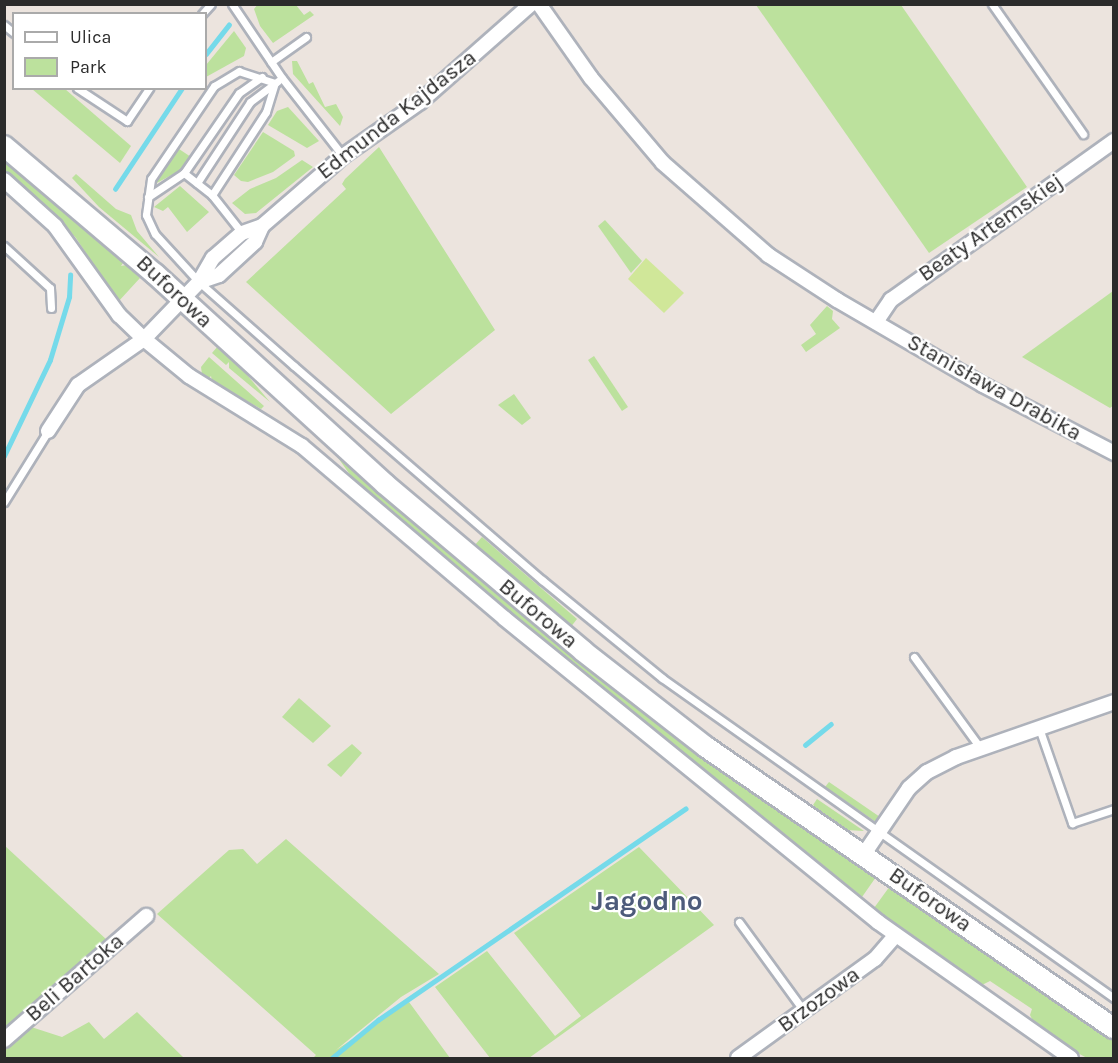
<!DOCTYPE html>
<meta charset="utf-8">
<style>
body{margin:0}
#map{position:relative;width:1118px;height:1063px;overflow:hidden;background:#ece4de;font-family:Karla,sans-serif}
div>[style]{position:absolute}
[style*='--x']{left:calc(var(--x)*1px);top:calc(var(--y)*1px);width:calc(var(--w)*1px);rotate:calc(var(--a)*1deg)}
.green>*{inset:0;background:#bce19d}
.pitch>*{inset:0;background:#d0e799}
.stream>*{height:4.5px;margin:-2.25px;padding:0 2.25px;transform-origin:2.25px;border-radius:2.25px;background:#75daea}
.roads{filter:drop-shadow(2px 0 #aeb2bb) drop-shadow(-2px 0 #aeb2bb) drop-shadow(0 2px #aeb2bb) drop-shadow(0 -2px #aeb2bb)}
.lane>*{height:7px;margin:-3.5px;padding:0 3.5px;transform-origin:3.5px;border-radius:3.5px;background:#fff}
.street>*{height:14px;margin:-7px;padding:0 7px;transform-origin:7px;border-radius:7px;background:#fff}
.secondary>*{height:20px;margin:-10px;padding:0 10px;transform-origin:10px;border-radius:10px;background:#fff}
span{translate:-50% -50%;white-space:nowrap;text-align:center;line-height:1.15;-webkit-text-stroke:4.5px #fff;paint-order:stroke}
.street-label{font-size:22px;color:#2b2b2b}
.district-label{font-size:28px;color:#4d5b7a;font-weight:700}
.frame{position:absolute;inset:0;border:6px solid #2b2b2b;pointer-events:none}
.legend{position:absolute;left:12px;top:12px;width:195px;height:78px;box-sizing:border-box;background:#fff;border:2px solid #aaa;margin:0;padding:8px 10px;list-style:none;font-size:18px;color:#2b2b2b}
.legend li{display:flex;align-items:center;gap:12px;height:30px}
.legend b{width:30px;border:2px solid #aaa}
</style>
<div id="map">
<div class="green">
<i style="clip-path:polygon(258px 4px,296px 5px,304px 15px,310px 11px,314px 15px,273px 43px,260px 26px,254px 9px)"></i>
<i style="clip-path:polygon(756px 5px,901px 5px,1027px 187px,929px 253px)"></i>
<i style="clip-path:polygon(234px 31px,246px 48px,244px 56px,206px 77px,206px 65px)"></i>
<i style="clip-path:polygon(292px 61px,297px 61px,309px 84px,313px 82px,325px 107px,336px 104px,343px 117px,340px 126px,293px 74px)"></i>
<i style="clip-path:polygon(32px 89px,65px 89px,131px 146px,120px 163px)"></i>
<i style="clip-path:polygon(288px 107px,319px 141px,307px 148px,268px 125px,277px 111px)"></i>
<i style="clip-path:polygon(263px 132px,294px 151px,295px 156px,273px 172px,248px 182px,241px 181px,234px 175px)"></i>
<i style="clip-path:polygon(176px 147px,191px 157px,179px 171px,155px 184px)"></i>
<i style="clip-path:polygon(379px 147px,495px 330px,391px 414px,246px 282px,346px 189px,342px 184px,345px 179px)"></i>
<i style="clip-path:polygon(4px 158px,123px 263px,121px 266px,126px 265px,140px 278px,118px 302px,76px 238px,54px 214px,5px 170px)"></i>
<i style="clip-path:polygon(302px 160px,313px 167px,256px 213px,245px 214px,232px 203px,250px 189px,276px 178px)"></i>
<i style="clip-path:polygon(76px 174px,116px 209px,131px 215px,137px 231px,159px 257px,99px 207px,72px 178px)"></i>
<i style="clip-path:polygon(180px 186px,209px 212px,187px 232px,168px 207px,163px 211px,154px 207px)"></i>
<i style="clip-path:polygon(605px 220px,642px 261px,631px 273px,598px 226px)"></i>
<i style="clip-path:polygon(1113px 291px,1114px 405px,1110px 408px,1022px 357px)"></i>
<i style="clip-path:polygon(827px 306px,833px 311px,832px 319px,840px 328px,806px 352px,801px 345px,816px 334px,810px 325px)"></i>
<i style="clip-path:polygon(218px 346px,236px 362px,270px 402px,229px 368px,229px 362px,226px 365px,212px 353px)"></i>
<i style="clip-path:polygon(594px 356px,628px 407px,622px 411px,588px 360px)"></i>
<i style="clip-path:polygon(209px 357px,264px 406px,261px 409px,212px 381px,211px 376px,208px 379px,202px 374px,201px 367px)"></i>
<i style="clip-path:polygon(514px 394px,531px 418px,522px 425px,498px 405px)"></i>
<i style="clip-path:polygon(329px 445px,571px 653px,569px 656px,574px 655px,692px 747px,692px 753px,695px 749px,699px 758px,703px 755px,876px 877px,862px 897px,463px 575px,353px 479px)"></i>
<i style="clip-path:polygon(482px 537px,577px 619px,570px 628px,473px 547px)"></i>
<i style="clip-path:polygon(299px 698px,331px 726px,313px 743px,282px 717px)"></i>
<i style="clip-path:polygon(352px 744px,362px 753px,341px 777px,327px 765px)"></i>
<i style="clip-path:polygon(829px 782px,880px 817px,876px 822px,825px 787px)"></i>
<i style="clip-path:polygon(817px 799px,864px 831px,847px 830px,830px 820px,813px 805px)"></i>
<i style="clip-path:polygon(286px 839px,439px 974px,401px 997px,336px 1050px,409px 1002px,450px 1058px,313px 1058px,316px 1055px,157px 914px,229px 850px,243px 849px,257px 864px)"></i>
<i style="clip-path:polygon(4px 845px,107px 940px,4px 1032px)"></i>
<i style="clip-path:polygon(639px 847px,714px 925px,529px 1058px,490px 1058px,435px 987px,487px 951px,555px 1036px,581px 1016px,514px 933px)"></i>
<i style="clip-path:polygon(890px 886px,1113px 1039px,1113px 1058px,1087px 1058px,1072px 1050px,1034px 1023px,1030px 1015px,1032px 1009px,990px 981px,980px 986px,874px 908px)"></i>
<i style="clip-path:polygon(137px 1012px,184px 1058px,5px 1058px,4px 1043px,25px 1025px,62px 1037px,89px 1022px,104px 1039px)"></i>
</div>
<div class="pitch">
<i style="clip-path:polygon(646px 258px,684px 293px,664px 313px,628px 279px)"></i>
</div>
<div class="stream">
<i style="--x:206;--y:54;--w:37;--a:-52"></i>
<i style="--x:115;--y:189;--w:121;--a:-56.4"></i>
<i style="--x:4;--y:456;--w:106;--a:-64.4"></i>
<i style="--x:50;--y:360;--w:66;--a:-73.2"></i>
<i style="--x:69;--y:297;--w:22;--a:-87"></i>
<i style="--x:805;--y:745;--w:33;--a:-39"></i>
<i style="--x:332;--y:1058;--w:60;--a:-39.6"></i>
<i style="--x:378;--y:1020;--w:373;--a:-34.5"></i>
</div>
<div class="roads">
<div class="lane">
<i style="--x:232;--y:4;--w:89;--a:56"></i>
<i style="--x:282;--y:78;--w:99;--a:52"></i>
<i style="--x:992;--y:4;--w:159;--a:55"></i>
<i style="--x:202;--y:14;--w:13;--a:-48"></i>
<i style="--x:4;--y:25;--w:13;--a:39"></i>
<i style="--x:271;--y:62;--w:43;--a:-35.5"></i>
<i style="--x:275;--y:83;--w:38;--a:-162"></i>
<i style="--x:239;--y:71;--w:29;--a:149"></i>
<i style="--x:214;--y:86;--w:112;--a:124.1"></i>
<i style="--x:151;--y:179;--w:36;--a:98"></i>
<i style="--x:146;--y:215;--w:21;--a:65"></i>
<i style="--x:155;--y:234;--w:65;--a:47.5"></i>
<i style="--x:199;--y:282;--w:127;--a:41.5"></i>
<i style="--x:294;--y:366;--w:328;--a:40.8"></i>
<i style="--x:542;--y:580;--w:155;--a:39.2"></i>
<i style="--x:662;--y:678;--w:554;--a:35.3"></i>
<i style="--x:77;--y:88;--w:60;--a:33.4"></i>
<i style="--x:127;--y:121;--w:40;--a:-56"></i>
<i style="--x:184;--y:173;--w:36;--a:38"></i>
<i style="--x:212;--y:195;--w:48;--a:51.7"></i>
<i style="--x:197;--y:183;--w:97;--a:-56.8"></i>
<i style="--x:250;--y:102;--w:35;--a:-37"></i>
<i style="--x:212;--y:195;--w:99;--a:-57"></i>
<i style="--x:266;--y:112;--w:30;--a:-73"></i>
<i style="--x:148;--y:197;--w:43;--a:-33.7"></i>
<i style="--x:184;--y:173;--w:97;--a:-55.5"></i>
<i style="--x:239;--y:93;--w:28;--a:-35"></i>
<i style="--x:4;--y:246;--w:62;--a:42.4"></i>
<i style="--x:50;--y:288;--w:20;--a:87"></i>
<i style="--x:4;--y:502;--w:84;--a:-58.2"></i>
<i style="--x:914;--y:657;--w:114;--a:53.9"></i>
<i style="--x:1039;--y:728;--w:101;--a:70.8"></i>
<i style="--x:1072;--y:823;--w:44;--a:-18.4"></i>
<i style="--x:739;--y:922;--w:110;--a:53.9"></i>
</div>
<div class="street">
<i style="--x:539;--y:4;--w:90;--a:54.9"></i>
<i style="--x:591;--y:78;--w:111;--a:49.7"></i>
<i style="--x:663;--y:163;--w:140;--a:41.2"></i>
<i style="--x:768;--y:255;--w:82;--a:33.1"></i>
<i style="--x:837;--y:300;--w:169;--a:30.2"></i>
<i style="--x:983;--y:385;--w:148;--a:27.4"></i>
<i style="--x:4;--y:180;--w:69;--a:42"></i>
<i style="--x:55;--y:226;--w:110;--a:54.3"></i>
<i style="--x:119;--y:315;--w:35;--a:44"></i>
<i style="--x:144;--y:339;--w:58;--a:39.4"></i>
<i style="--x:189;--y:376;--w:133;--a:31.8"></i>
<i style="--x:302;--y:446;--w:265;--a:40.4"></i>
<i style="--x:504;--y:618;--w:482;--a:39.1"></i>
<i style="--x:878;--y:922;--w:236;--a:35.2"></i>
<i style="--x:199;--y:282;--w:21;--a:-19"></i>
<i style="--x:219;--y:275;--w:49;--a:-42.5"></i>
<i style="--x:255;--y:242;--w:17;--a:-66"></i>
<i style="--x:876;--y:322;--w:27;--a:-56"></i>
<i style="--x:891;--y:300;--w:274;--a:-35.5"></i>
<i style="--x:48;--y:431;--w:55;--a:-56.9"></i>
<i style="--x:78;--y:385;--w:80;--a:-34.9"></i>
<i style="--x:144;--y:339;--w:79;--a:-46"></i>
<i style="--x:199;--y:282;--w:28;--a:-60"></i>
<i style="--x:213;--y:258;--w:38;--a:-41"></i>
<i style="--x:242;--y:233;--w:21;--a:-19"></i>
<i style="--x:262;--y:226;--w:107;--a:-40.8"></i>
<i style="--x:343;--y:156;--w:94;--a:-35"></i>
<i style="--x:420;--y:102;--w:148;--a:-41.4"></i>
<i style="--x:864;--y:854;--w:80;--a:-55.7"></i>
<i style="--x:909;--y:788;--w:24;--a:-42"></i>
<i style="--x:927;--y:772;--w:33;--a:-27"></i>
<i style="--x:956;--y:757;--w:167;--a:-19.2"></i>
<i style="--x:4;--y:1040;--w:189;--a:-41.1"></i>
<i style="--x:738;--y:1058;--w:169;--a:-35.9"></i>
<i style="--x:875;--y:959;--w:30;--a:-49"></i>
</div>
<div class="secondary">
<i style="--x:4;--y:146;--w:198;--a:40.3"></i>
<i style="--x:155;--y:274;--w:311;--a:42.4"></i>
<i style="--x:385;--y:484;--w:259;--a:40.1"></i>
<i style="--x:583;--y:651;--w:156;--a:38"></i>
<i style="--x:706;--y:747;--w:495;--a:34.6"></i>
</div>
</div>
<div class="street-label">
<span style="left:397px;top:115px;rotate:-38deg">Edmunda Kajdasza</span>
<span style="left:991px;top:228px;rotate:-35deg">Beaty Artemskiej</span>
<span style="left:174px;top:292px;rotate:43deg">Buforowa</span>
<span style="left:994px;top:388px;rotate:29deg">Stanisława Drabika</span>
<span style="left:538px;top:614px;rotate:40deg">Buforowa</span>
<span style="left:930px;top:900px;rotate:35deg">Buforowa</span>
<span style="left:75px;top:978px;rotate:-41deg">Beli Bartoka</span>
<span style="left:819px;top:1000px;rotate:-36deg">Brzozowa</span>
</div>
<div class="district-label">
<span style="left:647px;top:901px">Jagodno</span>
</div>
<div class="frame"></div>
<ul class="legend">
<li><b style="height:8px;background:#fff"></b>Ulica</li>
<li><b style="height:16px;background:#bce19d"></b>Park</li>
</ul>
</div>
